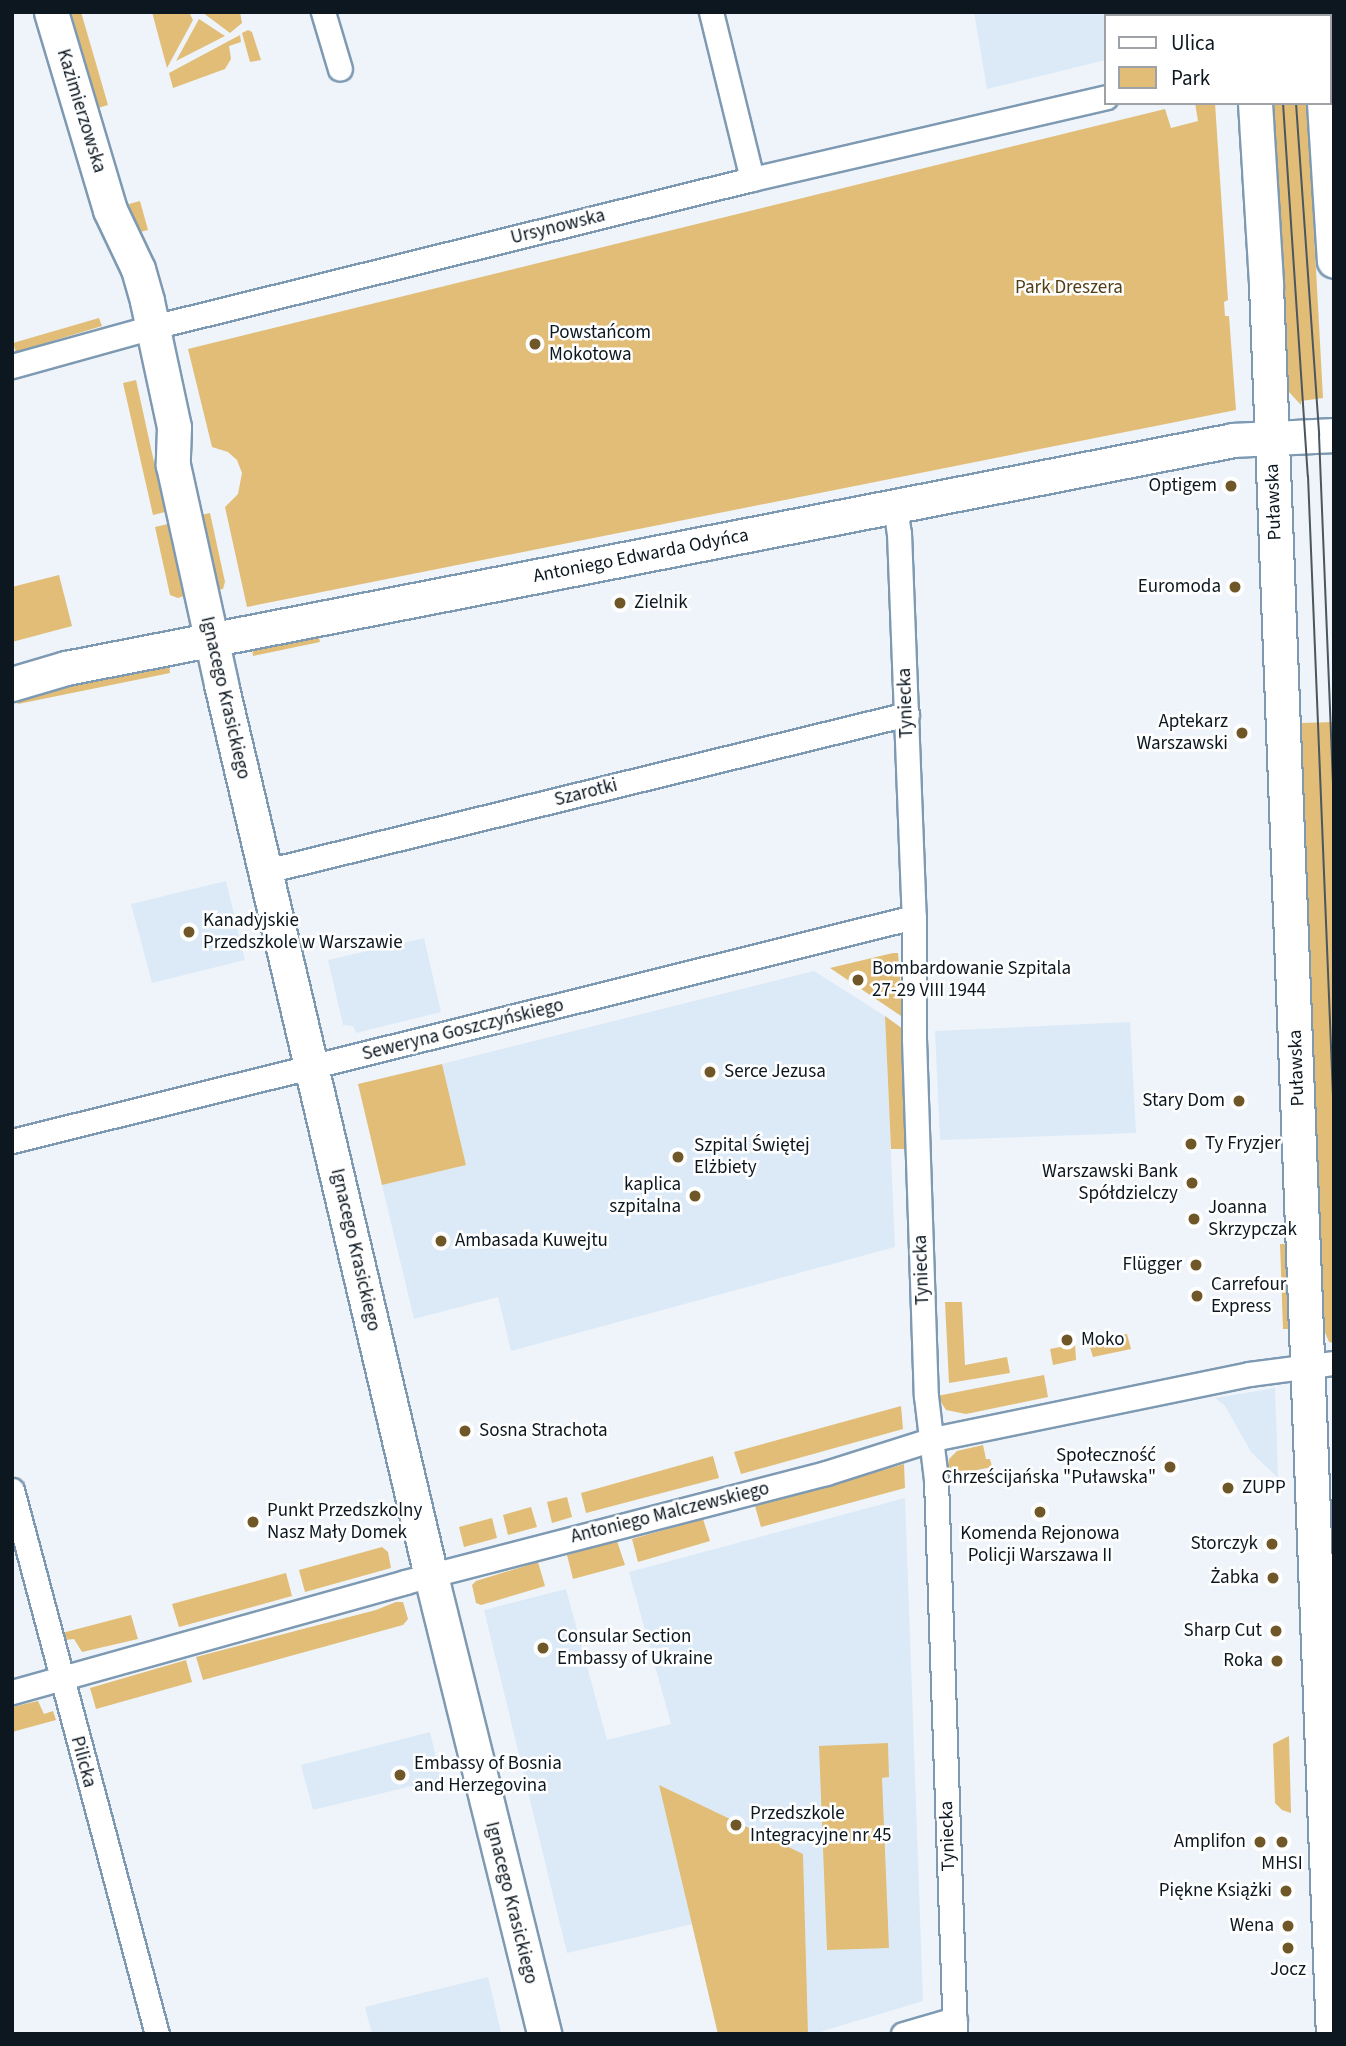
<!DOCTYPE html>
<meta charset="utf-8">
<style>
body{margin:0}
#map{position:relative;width:1346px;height:2046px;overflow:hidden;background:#eef4f9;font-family:"Source Sans 3",sans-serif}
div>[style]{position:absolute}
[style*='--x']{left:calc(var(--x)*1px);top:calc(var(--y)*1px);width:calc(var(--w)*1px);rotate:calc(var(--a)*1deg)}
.built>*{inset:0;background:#dceaf8}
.green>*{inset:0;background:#e1bd77}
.roads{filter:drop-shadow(2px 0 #7e9ab3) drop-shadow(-2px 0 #7e9ab3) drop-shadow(0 2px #7e9ab3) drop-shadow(0 -2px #7e9ab3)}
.street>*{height:23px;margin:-11.5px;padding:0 11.5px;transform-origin:11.5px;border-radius:11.5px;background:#fff}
.secondary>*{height:33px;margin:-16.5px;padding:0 16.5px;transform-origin:16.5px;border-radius:16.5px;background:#fff}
.tram>*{height:2px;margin:-1px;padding:0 1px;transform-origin:1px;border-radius:1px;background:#4c565e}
.dots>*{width:19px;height:19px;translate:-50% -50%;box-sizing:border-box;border:4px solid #fff;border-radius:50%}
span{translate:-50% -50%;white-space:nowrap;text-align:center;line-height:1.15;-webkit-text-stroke:5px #fff;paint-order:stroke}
.street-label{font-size:19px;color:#0c1720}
.park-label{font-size:19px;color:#513e15}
.poi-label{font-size:19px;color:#0c1720}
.left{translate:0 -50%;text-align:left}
.right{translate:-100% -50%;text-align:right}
.frame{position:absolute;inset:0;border:14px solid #0c1720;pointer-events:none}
.legend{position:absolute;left:1104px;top:14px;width:228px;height:91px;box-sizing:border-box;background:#fff;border:2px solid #9ea2a6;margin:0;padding:9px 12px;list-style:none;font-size:21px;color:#0c1720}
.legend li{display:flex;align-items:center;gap:14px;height:35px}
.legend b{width:35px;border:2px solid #9ea2a6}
</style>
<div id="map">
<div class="built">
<i style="clip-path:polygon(974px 12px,1213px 12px,1213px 16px,1106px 16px,1106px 60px,987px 89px)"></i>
<i style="clip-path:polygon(226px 881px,245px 960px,152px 983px,131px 904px)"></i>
<i style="clip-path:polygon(424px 938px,441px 1012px,356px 1033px,353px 1026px,343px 1025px,328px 960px)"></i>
<i style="clip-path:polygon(814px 971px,885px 1016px,895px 1247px,511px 1351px,498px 1297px,414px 1319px,382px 1185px,466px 1165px,442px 1064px)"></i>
<i style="clip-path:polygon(1130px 1022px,1136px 1133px,940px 1140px,935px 1031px)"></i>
<i style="clip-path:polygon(1275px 1388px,1276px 1415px,1278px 1478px,1251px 1452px,1225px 1406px,1215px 1398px)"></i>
<i style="clip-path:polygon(905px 1498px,923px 2001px,813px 2034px,718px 2034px,693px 1924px,567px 1953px,484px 1610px,566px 1589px,607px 1740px,671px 1724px,629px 1572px)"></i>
<i style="clip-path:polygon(430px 1732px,441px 1779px,313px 1810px,301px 1765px)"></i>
<i style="clip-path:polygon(488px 1977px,501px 2032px,372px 2034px,365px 2007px)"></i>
</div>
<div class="green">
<i style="clip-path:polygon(71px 12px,81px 12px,108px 105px,98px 108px)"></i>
<i style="clip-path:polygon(152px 12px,189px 12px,193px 20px,167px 68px)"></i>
<i style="clip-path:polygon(202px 12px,240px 12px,242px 23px,230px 33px)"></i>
<i style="clip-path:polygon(199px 19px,225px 36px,176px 61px)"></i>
<i style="clip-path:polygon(248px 30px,252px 32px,261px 60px,250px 62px,242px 33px)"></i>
<i style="clip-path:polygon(240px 35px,241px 42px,229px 46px,231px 59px,225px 69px,173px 88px,169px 73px)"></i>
<i style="clip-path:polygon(1195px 103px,1215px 103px,1228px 300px,1224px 302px,1225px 316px,1229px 316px,1236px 410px,247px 607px,225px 507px,238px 494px,242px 473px,237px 460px,228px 452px,212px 447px,188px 349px,1165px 109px,1171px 128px,1198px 121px)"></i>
<i style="clip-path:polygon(1273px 103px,1307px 103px,1323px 398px,1301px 401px,1301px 405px,1289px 392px)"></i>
<i style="clip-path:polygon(140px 201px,148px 230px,136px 233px,129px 204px)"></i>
<i style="clip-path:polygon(99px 318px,102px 326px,16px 352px,13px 343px)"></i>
<i style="clip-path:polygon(136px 380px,165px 512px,153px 515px,123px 383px)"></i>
<i style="clip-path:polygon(210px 513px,225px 582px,223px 589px,218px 590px,201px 515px)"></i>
<i style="clip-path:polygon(168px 524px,184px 596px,178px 598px,170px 595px,155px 527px)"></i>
<i style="clip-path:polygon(59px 575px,72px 626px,12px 642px,12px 587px)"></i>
<i style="clip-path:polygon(318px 633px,320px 642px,253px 656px,252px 647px)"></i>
<i style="clip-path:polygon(169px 664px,170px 673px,18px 704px,16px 694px)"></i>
<i style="clip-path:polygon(1334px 722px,1334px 1343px,1329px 1342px,1324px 1330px,1301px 723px)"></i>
<i style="clip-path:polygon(898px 953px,904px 1018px,830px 968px,893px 953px)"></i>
<i style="clip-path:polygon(885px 1016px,903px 1029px,909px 1149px,891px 1149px)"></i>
<i style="clip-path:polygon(442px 1064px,466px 1165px,382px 1185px,358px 1084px)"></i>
<i style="clip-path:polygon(1280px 1244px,1286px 1244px,1289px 1329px,1283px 1329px)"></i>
<i style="clip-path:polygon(945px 1302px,962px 1302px,965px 1365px,1007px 1357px,1010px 1373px,949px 1383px)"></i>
<i style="clip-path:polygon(1127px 1334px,1131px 1349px,1093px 1357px,1088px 1341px)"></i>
<i style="clip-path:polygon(1075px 1344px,1076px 1360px,1053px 1365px,1050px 1349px)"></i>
<i style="clip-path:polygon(1044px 1375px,1048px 1397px,966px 1414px,946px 1410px,937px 1396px)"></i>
<i style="clip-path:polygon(901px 1406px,903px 1429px,741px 1474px,734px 1452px)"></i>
<i style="clip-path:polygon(983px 1445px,986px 1459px,990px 1459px,992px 1467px,957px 1474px,955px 1470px,947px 1471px,949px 1459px,957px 1451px)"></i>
<i style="clip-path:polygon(713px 1456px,719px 1478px,586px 1513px,581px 1493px)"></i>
<i style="clip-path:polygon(904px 1464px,905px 1488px,761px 1527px,755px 1506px)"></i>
<i style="clip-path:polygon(567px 1497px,572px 1517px,552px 1523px,547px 1502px)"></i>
<i style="clip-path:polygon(531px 1507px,537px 1527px,508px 1535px,503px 1515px)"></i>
<i style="clip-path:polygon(492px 1518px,497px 1538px,464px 1547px,459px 1527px)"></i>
<i style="clip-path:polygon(703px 1519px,710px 1541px,638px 1562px,632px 1539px)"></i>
<i style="clip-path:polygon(617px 1541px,625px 1565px,573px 1579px,567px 1555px)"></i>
<i style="clip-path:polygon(382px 1547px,388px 1552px,391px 1568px,305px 1592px,299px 1570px)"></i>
<i style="clip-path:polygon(538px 1562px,545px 1586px,481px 1605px,476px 1603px,472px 1585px,476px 1581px)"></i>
<i style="clip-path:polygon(286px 1573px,292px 1596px,179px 1627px,172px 1604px)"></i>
<i style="clip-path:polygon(396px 1602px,403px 1602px,408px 1619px,403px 1625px,203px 1680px,196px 1657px,376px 1610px)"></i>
<i style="clip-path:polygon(131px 1615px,138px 1639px,82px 1652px,74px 1639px,65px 1640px,62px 1633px)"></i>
<i style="clip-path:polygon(186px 1660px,192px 1682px,96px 1709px,90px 1688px)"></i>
<i style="clip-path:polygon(38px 1701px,44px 1714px,53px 1711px,56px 1720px,12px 1732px,12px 1707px)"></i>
<i style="clip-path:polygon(1289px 1736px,1291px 1813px,1282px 1810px,1275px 1803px,1273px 1744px)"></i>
<i style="clip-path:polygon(888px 1743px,889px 1777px,882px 1778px,889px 1948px,827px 1950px,819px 1746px)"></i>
<i style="clip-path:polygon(659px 1785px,803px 1854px,808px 2034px,718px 2034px)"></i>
</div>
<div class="roads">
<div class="street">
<i style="--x:323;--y:12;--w:59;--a:73.4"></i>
<i style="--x:711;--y:12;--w:172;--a:76.2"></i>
<i style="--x:12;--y:366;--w:146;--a:-15.5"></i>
<i style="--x:153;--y:327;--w:617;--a:-13.88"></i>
<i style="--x:752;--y:179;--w:363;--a:-13"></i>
<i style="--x:895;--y:506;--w:27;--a:82"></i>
<i style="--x:899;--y:533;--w:384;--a:87.8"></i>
<i style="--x:914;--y:917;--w:122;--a:90"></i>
<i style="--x:914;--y:1039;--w:357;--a:88.1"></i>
<i style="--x:926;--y:1396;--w:85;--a:83.2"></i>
<i style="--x:936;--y:1480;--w:554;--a:88.04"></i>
<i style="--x:266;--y:871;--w:660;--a:-13.76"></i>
<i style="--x:12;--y:1141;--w:929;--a:-13.95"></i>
<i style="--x:12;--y:1490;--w:563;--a:75.08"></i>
<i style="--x:12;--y:1692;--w:408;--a:-15.6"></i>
<i style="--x:405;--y:1582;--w:435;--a:-14.5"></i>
<i style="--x:826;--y:1473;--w:112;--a:-17.6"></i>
<i style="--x:933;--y:1439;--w:323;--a:-11.6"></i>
<i style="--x:1249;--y:1374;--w:86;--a:-7.4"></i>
<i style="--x:903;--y:2034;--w:54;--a:-16.1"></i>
</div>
<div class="secondary">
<i style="--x:51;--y:12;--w:207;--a:73.4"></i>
<i style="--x:110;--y:210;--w:65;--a:64.6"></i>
<i style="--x:138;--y:269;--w:33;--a:74"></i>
<i style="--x:147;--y:301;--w:129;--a:77.9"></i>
<i style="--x:174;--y:427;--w:38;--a:92"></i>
<i style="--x:173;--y:465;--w:224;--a:77.6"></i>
<i style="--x:221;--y:684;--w:916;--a:76.75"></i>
<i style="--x:431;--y:1576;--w:472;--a:76.1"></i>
<i style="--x:1249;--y:12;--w:4;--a:90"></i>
<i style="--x:1319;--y:12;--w:4;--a:90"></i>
<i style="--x:1255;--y:103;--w:182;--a:86.5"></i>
<i style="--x:1266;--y:285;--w:1750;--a:87.81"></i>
<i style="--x:1324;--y:103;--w:158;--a:86.4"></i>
<i style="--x:12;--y:684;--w:56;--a:-16.5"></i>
<i style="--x:66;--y:668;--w:1189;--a:-11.05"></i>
<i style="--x:1233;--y:440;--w:101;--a:-2.8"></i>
</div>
</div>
<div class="tram">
<i style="--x:1277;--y:12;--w:4;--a:76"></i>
<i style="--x:1290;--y:12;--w:4;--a:90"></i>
<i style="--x:1283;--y:103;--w:374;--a:86.2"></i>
<i style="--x:1308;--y:476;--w:645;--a:87.69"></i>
<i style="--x:1296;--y:103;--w:333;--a:86"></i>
<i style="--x:1319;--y:435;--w:368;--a:87.7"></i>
</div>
<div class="dots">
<i style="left:535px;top:344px;background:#6f5727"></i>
<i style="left:1231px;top:486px;background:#6f5727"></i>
<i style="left:1235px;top:587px;background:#6f5727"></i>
<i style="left:620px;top:603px;background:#6f5727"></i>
<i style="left:1242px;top:733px;background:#6f5727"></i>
<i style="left:189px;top:932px;background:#6f5727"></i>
<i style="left:858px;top:980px;background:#6f5727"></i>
<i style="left:710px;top:1072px;background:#6f5727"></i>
<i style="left:1239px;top:1101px;background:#6f5727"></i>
<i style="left:1191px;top:1144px;background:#6f5727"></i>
<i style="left:678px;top:1157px;background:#6f5727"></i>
<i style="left:1192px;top:1183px;background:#6f5727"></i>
<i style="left:695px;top:1196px;background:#6f5727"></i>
<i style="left:1194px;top:1219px;background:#6f5727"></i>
<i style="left:441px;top:1241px;background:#6f5727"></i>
<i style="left:1196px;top:1265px;background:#6f5727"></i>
<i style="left:1197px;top:1296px;background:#6f5727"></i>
<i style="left:1067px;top:1340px;background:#6f5727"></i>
<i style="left:465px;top:1431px;background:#6f5727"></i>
<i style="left:1170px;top:1467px;background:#6f5727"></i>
<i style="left:1228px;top:1488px;background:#6f5727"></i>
<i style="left:1040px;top:1512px;background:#6f5727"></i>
<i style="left:253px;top:1522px;background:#6f5727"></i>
<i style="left:1272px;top:1544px;background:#6f5727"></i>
<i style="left:1273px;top:1578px;background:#6f5727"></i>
<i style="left:1276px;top:1631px;background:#6f5727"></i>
<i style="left:543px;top:1648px;background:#6f5727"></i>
<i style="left:1277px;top:1661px;background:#6f5727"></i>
<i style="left:400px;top:1775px;background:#6f5727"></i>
<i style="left:736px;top:1825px;background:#6f5727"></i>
<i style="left:1260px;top:1842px;background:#6f5727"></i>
<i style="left:1282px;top:1842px;background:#6f5727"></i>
<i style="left:1286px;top:1891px;background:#6f5727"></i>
<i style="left:1288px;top:1926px;background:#6f5727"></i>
<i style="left:1288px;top:1948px;background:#6f5727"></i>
</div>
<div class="street-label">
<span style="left:81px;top:111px;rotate:73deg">Kazimierzowska</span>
<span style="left:558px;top:227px;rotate:-14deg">Ursynowska</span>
<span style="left:1274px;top:502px;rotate:-92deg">Puławska</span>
<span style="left:641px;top:556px;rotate:-11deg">Antoniego Edwarda Odyńca</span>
<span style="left:225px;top:698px;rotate:77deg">Ignacego Krasickiego</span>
<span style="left:906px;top:703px;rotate:-92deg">Tyniecka</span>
<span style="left:586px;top:793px;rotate:-14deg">Szarotki</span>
<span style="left:463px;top:1030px;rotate:-14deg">Seweryna Goszczyńskiego</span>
<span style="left:1297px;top:1068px;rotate:-92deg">Puławska</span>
<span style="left:355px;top:1250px;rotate:77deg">Ignacego Krasickiego</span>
<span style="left:922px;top:1270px;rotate:-92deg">Tyniecka</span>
<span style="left:670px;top:1513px;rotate:-14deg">Antoniego Malczewskiego</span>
<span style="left:83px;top:1762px;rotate:75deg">Pilicka</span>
<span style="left:948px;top:1836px;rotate:-92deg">Tyniecka</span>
<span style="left:511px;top:1903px;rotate:76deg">Ignacego Krasickiego</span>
</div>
<div class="park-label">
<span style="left:1069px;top:288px">Park Dreszera</span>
</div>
<div class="poi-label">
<span class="left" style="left:549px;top:344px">Powstańcom<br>Mokotowa</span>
<span class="right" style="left:1217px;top:486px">Optigem</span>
<span class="right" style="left:1221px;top:587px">Euromoda</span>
<span class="left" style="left:634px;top:603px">Zielnik</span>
<span class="right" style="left:1228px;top:733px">Aptekarz<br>Warszawski</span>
<span class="left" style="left:203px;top:932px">Kanadyjskie<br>Przedszkole w Warszawie</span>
<span class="left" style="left:872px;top:980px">Bombardowanie Szpitala<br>27-29 VIII 1944</span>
<span class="left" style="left:724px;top:1072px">Serce Jezusa</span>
<span class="right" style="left:1225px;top:1101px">Stary Dom</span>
<span class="left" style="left:1205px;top:1144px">Ty Fryzjer</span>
<span class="left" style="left:694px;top:1157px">Szpital Świętej<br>Elżbiety</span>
<span class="right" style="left:1178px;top:1183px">Warszawski Bank<br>Spółdzielczy</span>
<span class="right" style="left:681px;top:1196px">kaplica<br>szpitalna</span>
<span class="left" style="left:1208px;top:1219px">Joanna<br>Skrzypczak</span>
<span class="left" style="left:455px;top:1241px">Ambasada Kuwejtu</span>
<span class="right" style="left:1182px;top:1265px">Flügger</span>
<span class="left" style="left:1211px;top:1296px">Carrefour<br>Express</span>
<span class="left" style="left:1081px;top:1340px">Moko</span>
<span class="left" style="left:479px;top:1431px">Sosna Strachota</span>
<span class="right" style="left:1156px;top:1467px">Społeczność<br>Chrześcijańska "Puławska"</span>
<span class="left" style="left:1242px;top:1488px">ZUPP</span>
<span class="left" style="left:267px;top:1522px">Punkt Przedszkolny<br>Nasz Mały Domek</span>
<span style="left:1040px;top:1545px">Komenda Rejonowa<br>Policji Warszawa II</span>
<span class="right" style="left:1258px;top:1544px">Storczyk</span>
<span class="right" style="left:1259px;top:1578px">Żabka</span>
<span class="right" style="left:1262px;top:1631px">Sharp Cut</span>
<span class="left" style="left:557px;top:1648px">Consular Section<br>Embassy of Ukraine</span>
<span class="right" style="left:1263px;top:1661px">Roka</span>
<span class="left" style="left:414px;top:1775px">Embassy of Bosnia<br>and Herzegovina</span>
<span class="left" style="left:750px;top:1825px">Przedszkole<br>Integracyjne nr 45</span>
<span class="right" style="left:1246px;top:1842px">Amplifon</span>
<span style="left:1282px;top:1864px">MHSI</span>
<span class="right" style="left:1272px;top:1891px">Piękne Książki</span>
<span class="right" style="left:1274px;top:1926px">Wena</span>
<span style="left:1288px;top:1970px">Jocz</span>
</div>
<div class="frame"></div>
<ul class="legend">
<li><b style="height:9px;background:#fff"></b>Ulica</li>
<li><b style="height:19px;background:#e1bd77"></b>Park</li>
</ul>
</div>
